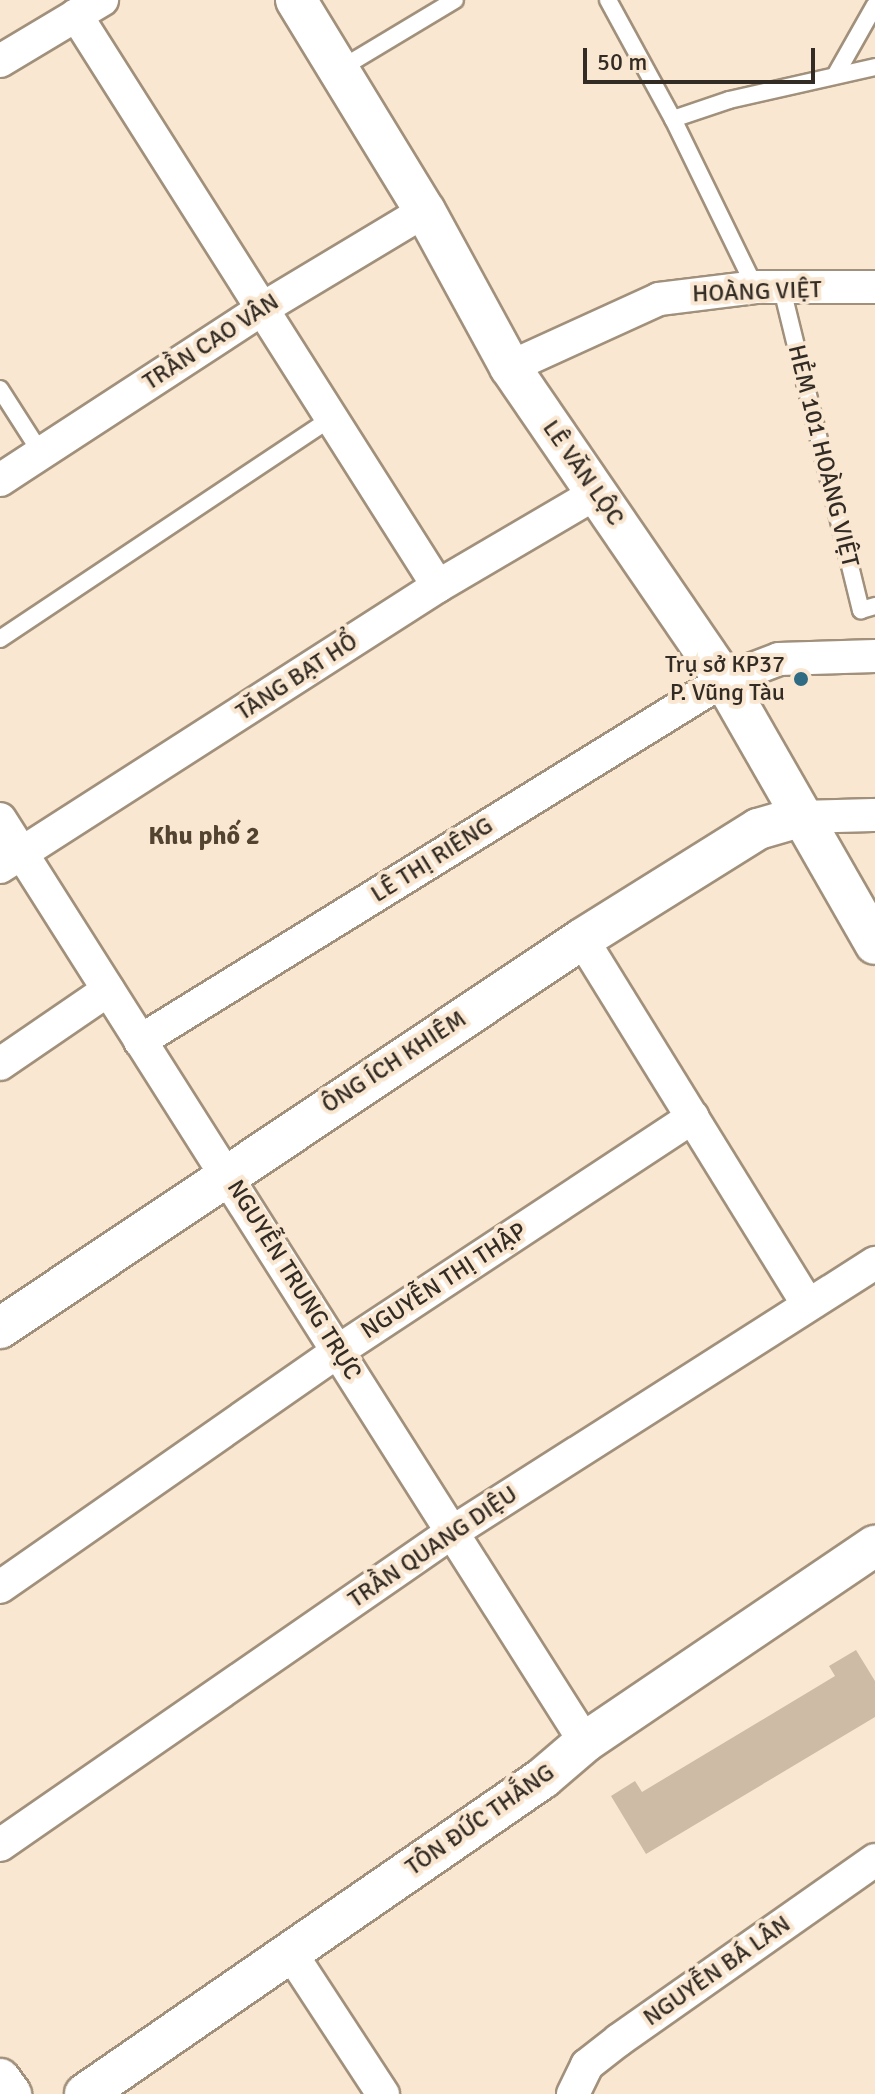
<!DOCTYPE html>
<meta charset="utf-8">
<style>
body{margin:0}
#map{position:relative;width:875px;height:2094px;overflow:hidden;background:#fae7d1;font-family:Signika,sans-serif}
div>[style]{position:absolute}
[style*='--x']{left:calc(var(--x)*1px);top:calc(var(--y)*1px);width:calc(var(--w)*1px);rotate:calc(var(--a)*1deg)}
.building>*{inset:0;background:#cdbba5}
.roads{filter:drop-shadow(2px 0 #a1907b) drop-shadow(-2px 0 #a1907b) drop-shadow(0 2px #a1907b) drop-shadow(0 -2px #a1907b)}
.service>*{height:16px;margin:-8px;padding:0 8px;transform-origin:8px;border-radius:8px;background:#fff}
.minor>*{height:32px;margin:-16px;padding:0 16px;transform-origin:16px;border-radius:16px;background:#fff}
.tertiary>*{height:40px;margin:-20px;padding:0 20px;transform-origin:20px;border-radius:20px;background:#fff}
.dots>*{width:22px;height:22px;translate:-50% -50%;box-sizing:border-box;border:4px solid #fae7d1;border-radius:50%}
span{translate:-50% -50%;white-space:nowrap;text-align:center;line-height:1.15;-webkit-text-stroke:8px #fae7d1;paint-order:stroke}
.street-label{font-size:24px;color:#332c24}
.poi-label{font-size:24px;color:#332c24}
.right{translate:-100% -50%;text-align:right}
.neighbourhood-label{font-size:26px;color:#534331;font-weight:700}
.scale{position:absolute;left:583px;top:48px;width:232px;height:36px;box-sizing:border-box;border:4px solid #332c24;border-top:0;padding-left:10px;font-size:24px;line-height:28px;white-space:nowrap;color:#332c24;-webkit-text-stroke:6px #fae7d1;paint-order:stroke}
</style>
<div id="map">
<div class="building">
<i style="clip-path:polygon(856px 1650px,875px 1681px,875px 1717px,646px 1854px,611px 1796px,635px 1781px,642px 1792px,835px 1676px,829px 1666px)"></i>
</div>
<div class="roads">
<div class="service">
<i style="--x:608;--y:0;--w:136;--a:61.4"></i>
<i style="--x:673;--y:119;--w:187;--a:64"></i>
<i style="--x:340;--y:69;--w:134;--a:-31"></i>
<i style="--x:836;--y:74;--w:79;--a:-60.5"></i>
<i style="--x:673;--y:119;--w:59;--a:-18.7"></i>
<i style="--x:729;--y:100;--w:150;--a:-12.7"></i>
<i style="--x:782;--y:289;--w:331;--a:76.2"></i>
<i style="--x:861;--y:610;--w:15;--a:-16"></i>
<i style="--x:0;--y:389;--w:76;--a:57.4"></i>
<i style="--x:0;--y:639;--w:400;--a:-33.7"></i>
</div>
<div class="minor">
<i style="--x:76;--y:15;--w:676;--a:57.63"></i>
<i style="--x:0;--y:61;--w:119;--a:-30.9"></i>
<i style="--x:510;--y:367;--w:164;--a:-24.5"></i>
<i style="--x:659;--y:299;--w:97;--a:-7.1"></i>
<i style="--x:755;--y:287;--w:120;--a:0"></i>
<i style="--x:0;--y:480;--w:316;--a:-33.1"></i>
<i style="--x:265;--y:307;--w:187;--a:-31"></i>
<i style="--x:799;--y:817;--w:76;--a:-1.5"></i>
<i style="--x:0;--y:819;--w:1093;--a:57.63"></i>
<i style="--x:0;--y:867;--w:520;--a:-32.68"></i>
<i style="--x:438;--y:586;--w:186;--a:-30.4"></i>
<i style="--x:582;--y:939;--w:430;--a:58.3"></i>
<i style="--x:140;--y:1041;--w:687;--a:-31.72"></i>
<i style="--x:724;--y:680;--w:59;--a:-20.9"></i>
<i style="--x:779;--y:659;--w:96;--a:-1.8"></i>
<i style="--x:0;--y:1064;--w:131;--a:-34.4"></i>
<i style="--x:0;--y:1587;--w:412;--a:-34.9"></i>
<i style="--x:338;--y:1351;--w:425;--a:-33.4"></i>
<i style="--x:0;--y:1845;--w:548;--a:-34.68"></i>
<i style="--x:451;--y:1533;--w:503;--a:-32.49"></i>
<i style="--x:290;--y:1952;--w:170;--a:56.8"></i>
<i style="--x:573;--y:2094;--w:32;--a:-64"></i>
<i style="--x:587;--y:2065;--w:41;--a:-38"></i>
<i style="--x:619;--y:2040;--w:313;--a:-35.1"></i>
</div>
<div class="tertiary">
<i style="--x:296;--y:0;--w:247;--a:58.6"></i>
<i style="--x:425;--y:211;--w:178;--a:61.4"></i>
<i style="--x:510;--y:367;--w:379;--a:55.6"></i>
<i style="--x:724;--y:680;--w:304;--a:60.2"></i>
<i style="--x:0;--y:1328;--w:700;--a:-33.76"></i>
<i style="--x:582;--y:939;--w:208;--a:-32"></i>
<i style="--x:758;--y:829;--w:43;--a:-16.3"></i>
<i style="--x:0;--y:2079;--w:19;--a:54"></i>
<i style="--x:85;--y:2094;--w:556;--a:-34.6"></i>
<i style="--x:543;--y:1778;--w:55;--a:-40.6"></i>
<i style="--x:585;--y:1742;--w:350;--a:-34.1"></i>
</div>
</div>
<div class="dots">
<i style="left:801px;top:679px;background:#2f6c83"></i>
</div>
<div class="street-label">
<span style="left:757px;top:292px;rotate:-2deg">HOÀNG VIỆT</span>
<span style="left:211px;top:342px;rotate:-33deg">TRẦN CAO VÂN</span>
<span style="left:823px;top:456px;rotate:76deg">HẺM 101 HOÀNG VIỆT</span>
<span style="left:583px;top:473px;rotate:55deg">LÊ VĂN LỘC</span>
<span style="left:297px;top:677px;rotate:-33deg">TĂNG BẠT HỔ</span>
<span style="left:432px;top:860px;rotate:-32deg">LÊ THỊ RIÊNG</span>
<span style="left:394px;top:1062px;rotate:-33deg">ÔNG ÍCH KHIÊM</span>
<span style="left:294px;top:1280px;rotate:58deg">NGUYỄN TRUNG TRỰC</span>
<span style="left:444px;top:1281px;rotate:-33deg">NGUYỄN THỊ THẬP</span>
<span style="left:433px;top:1547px;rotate:-34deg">TRẦN QUANG DIỆU</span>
<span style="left:480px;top:1820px;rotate:-35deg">TÔN ĐỨC THẮNG</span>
<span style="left:717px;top:1971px;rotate:-35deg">NGUYỄN BÁ LÂN</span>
</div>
<div class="poi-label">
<span class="right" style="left:785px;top:679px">Trụ sở KP37<br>P. Vũng Tàu</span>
</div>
<div class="neighbourhood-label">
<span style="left:204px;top:837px">Khu phố 2</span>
</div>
<div class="scale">50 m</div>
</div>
